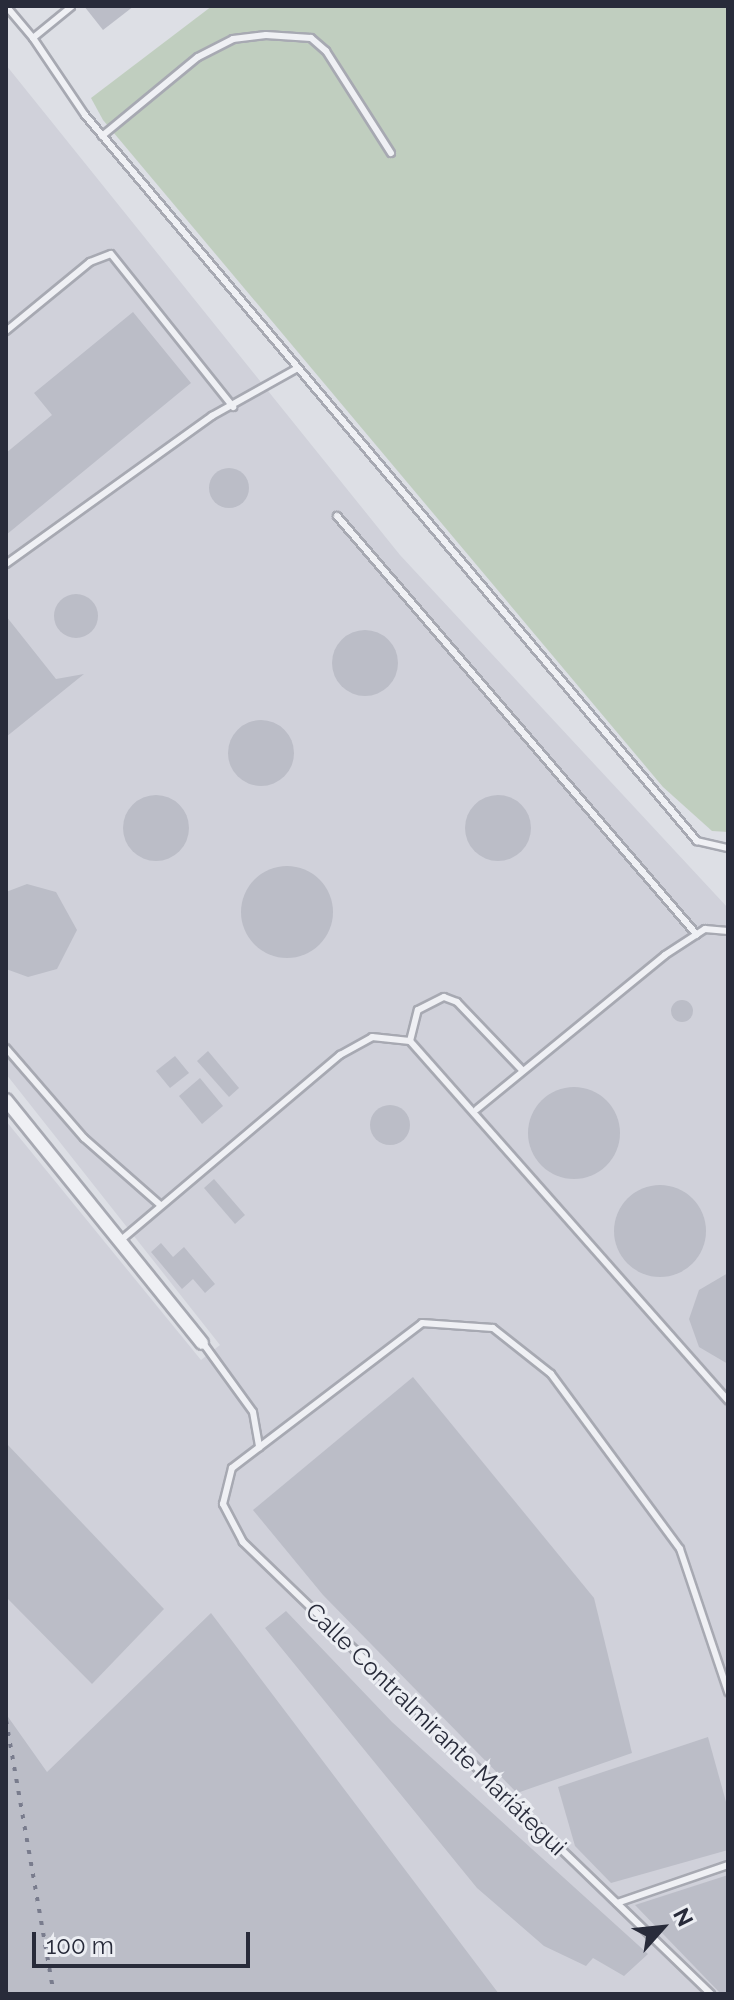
<!DOCTYPE html>
<meta charset="utf-8">
<style>
body{margin:0}
#map{position:relative;width:734px;height:2000px;overflow:hidden;background:#dddfe5;font-family:Raleway,sans-serif}
div>[style]{position:absolute}
[style*='--x']{left:calc(var(--x)*1px);top:calc(var(--y)*1px);width:calc(var(--w)*1px);rotate:calc(var(--a)*1deg)}
.built>*{inset:0;background:#d0d1da}
.green>*{inset:0;background:#c0cebf}
.building>*{inset:0;background:#bbbdc7}
.round{border-radius:50%}
.roads{filter:drop-shadow(2px 0 #a7a9b2) drop-shadow(-2px 0 #a7a9b2) drop-shadow(0 2px #a7a9b2) drop-shadow(0 -2px #a7a9b2)}
.lane>*{height:6px;margin:-3px;padding:0 3px;transform-origin:3px;border-radius:3px;background:#eff0f4}
.street>*{height:12px;margin:-6px;padding:0 6px;transform-origin:6px;border-radius:6px;background:#eff0f4}
.rail>*{height:4px;margin-top:-2px;transform-origin:0;background:repeating-linear-gradient(90deg,#797c8d 0 4px,transparent 0 12px)}
span{translate:-50% -50%;white-space:nowrap;text-align:center;line-height:1.15;-webkit-text-stroke:6px #eceef3;paint-order:stroke}
.street-label{font-size:24px;color:#282b3a}
.frame{position:absolute;inset:0;border:8px solid #282b3a;pointer-events:none}
.north{position:absolute;left:622px;top:1888px;width:80px;height:80px;-webkit-text-stroke:6px #eceef3;paint-order:stroke;rotate:63deg;font-size:22px;font-weight:700;line-height:32px;text-align:center;color:#282b3a}
.north::after{content:'';display:block;margin:auto;width:28px;height:36px;background:#282b3a;clip-path:polygon(50% 0,100% 100%,50% 72%,0 100%)}
.scale{position:absolute;left:32px;top:1932px;width:218px;height:36px;box-sizing:border-box;border:4px solid #282b3a;border-top:0;padding-left:10px;font-size:24px;line-height:28px;white-space:nowrap;color:#282b3a;-webkit-text-stroke:6px #eceef3;paint-order:stroke}
</style>
<div id="map">
<div class="built">
<i style="clip-path:polygon(6px 65px,400px 555px,728px 908px,728px 1994px,6px 1994px,6px 1121px,201px 1360px,220px 1345px,6px 1074px)"></i>
</div>
<div class="green">
<i style="clip-path:polygon(212px 6px,728px 6px,728px 832px,712px 831px,663px 787px,103px 120px,91px 98px)"></i>
</div>
<div class="building">
<i style="clip-path:polygon(84px 6px,134px 6px,103px 30px)"></i>
<i style="clip-path:polygon(133px 312px,191px 383px,6px 535px,6px 453px,52px 415px,34px 393px)"></i>
<i class="round" style="left:209px;top:468px;width:40px;height:40px"></i>
<i class="round" style="left:54px;top:594px;width:44px;height:44px"></i>
<i style="clip-path:polygon(6px 616px,56px 679px,84px 674px,6px 737px)"></i>
<i class="round" style="left:332px;top:630px;width:66px;height:66px"></i>
<i class="round" style="left:228px;top:720px;width:66px;height:66px"></i>
<i class="round" style="left:123px;top:795px;width:66px;height:66px"></i>
<i class="round" style="left:465px;top:795px;width:66px;height:66px"></i>
<i class="round" style="left:241px;top:866px;width:92px;height:92px"></i>
<i style="clip-path:polygon(27px 884px,56px 892px,77px 930px,57px 969px,28px 977px,6px 969px,6px 892px)"></i>
<i class="round" style="left:671px;top:1000px;width:22px;height:22px"></i>
<i style="clip-path:polygon(208px 1051px,239px 1088px,229px 1097px,197px 1061px)"></i>
<i style="clip-path:polygon(175px 1056px,189px 1073px,170px 1088px,156px 1071px)"></i>
<i style="clip-path:polygon(200px 1078px,223px 1106px,202px 1124px,179px 1096px)"></i>
<i class="round" style="left:528px;top:1087px;width:92px;height:92px"></i>
<i class="round" style="left:370px;top:1105px;width:40px;height:40px"></i>
<i style="clip-path:polygon(214px 1179px,245px 1215px,235px 1224px,204px 1188px)"></i>
<i class="round" style="left:614px;top:1185px;width:92px;height:92px"></i>
<i style="clip-path:polygon(161px 1243px,173px 1257px,184px 1247px,215px 1284px,205px 1293px,193px 1279px,182px 1289px,151px 1252px)"></i>
<i style="clip-path:polygon(728px 1273px,728px 1364px,699px 1347px,689px 1319px,699px 1290px)"></i>
<i style="clip-path:polygon(413px 1377px,594px 1598px,632px 1753px,517px 1793px,323px 1595px,253px 1510px)"></i>
<i style="clip-path:polygon(6px 1443px,164px 1609px,92px 1684px,6px 1597px)"></i>
<i style="clip-path:polygon(286px 1611px,392px 1722px,648px 1954px,624px 1976px,593px 1958px,586px 1966px,544px 1946px,477px 1888px,265px 1628px)"></i>
<i style="clip-path:polygon(211px 1613px,499px 1994px,6px 1992px,6px 1714px,47px 1772px)"></i>
<i style="clip-path:polygon(708px 1737px,728px 1809px,728px 1850px,611px 1883px,575px 1846px,558px 1787px)"></i>
<i style="clip-path:polygon(728px 1875px,728px 1994px,721px 1994px,635px 1905px)"></i>
</div>
<div class="roads">
<div class="lane">
<i style="--x:6;--y:6;--w:42;--a:49.8"></i>
<i style="--x:33;--y:38;--w:49;--a:-39.2"></i>
<i style="--x:33;--y:38;--w:93;--a:56"></i>
<i style="--x:85;--y:115;--w:950;--a:49.87"></i>
<i style="--x:697;--y:841;--w:32;--a:13"></i>
<i style="--x:102;--y:136;--w:124;--a:-39.5"></i>
<i style="--x:198;--y:57;--w:39;--a:-27"></i>
<i style="--x:233;--y:39;--w:33;--a:-7"></i>
<i style="--x:266;--y:35;--w:45;--a:3.8"></i>
<i style="--x:311;--y:38;--w:20;--a:41"></i>
<i style="--x:326;--y:51;--w:121;--a:57.5"></i>
<i style="--x:6;--y:331;--w:109;--a:-39.4"></i>
<i style="--x:90;--y:262;--w:22;--a:-21"></i>
<i style="--x:111;--y:254;--w:196;--a:51.4"></i>
<i style="--x:337;--y:516;--w:552;--a:49.33"></i>
<i style="--x:6;--y:564;--w:254;--a:-35.7"></i>
<i style="--x:212;--y:416;--w:98;--a:-29.2"></i>
<i style="--x:410;--y:1041;--w:32;--a:-76"></i>
<i style="--x:418;--y:1010;--w:29;--a:-27"></i>
<i style="--x:444;--y:997;--w:14;--a:21"></i>
<i style="--x:457;--y:1002;--w:95;--a:46.3"></i>
<i style="--x:6;--y:1048;--w:119;--a:49.1"></i>
<i style="--x:84;--y:1138;--w:100;--a:41.3"></i>
<i style="--x:477;--y:1109;--w:243;--a:-39.3"></i>
<i style="--x:665;--y:955;--w:48;--a:-33"></i>
<i style="--x:705;--y:929;--w:23;--a:5"></i>
<i style="--x:121;--y:1240;--w:287;--a:-40.2"></i>
<i style="--x:340;--y:1055;--w:37;--a:-29"></i>
<i style="--x:372;--y:1037;--w:38;--a:6"></i>
<i style="--x:410;--y:1041;--w:480;--a:48.5"></i>
<i style="--x:203;--y:1343;--w:85;--a:54.1"></i>
<i style="--x:253;--y:1412;--w:36;--a:80"></i>
<i style="--x:617;--y:1903;--w:117;--a:-18.9"></i>
<i style="--x:711;--y:1994;--w:651;--a:-136"></i>
<i style="--x:243;--y:1542;--w:43;--a:-117.8"></i>
<i style="--x:223;--y:1504;--w:37;--a:-76"></i>
<i style="--x:232;--y:1468;--w:239;--a:-37.3"></i>
<i style="--x:422;--y:1323;--w:71;--a:4"></i>
<i style="--x:493;--y:1328;--w:74;--a:38.4"></i>
<i style="--x:551;--y:1374;--w:217;--a:53.6"></i>
<i style="--x:680;--y:1549;--w:151;--a:71.4"></i>
</div>
<div class="street">
<i style="--x:6;--y:1100;--w:312;--a:51.1"></i>
</div>
</div>
<div class="rail">
<i style="--x:6;--y:1720;--w:278;--a:80.1"></i>
</div>
<div class="street-label">
<span style="left:436px;top:1729px;rotate:44deg">Calle Contralmirante Mariátegui</span>
</div>
<div class="frame"></div>
<div class="north">N</div>
<div class="scale">100 m</div>
</div>
